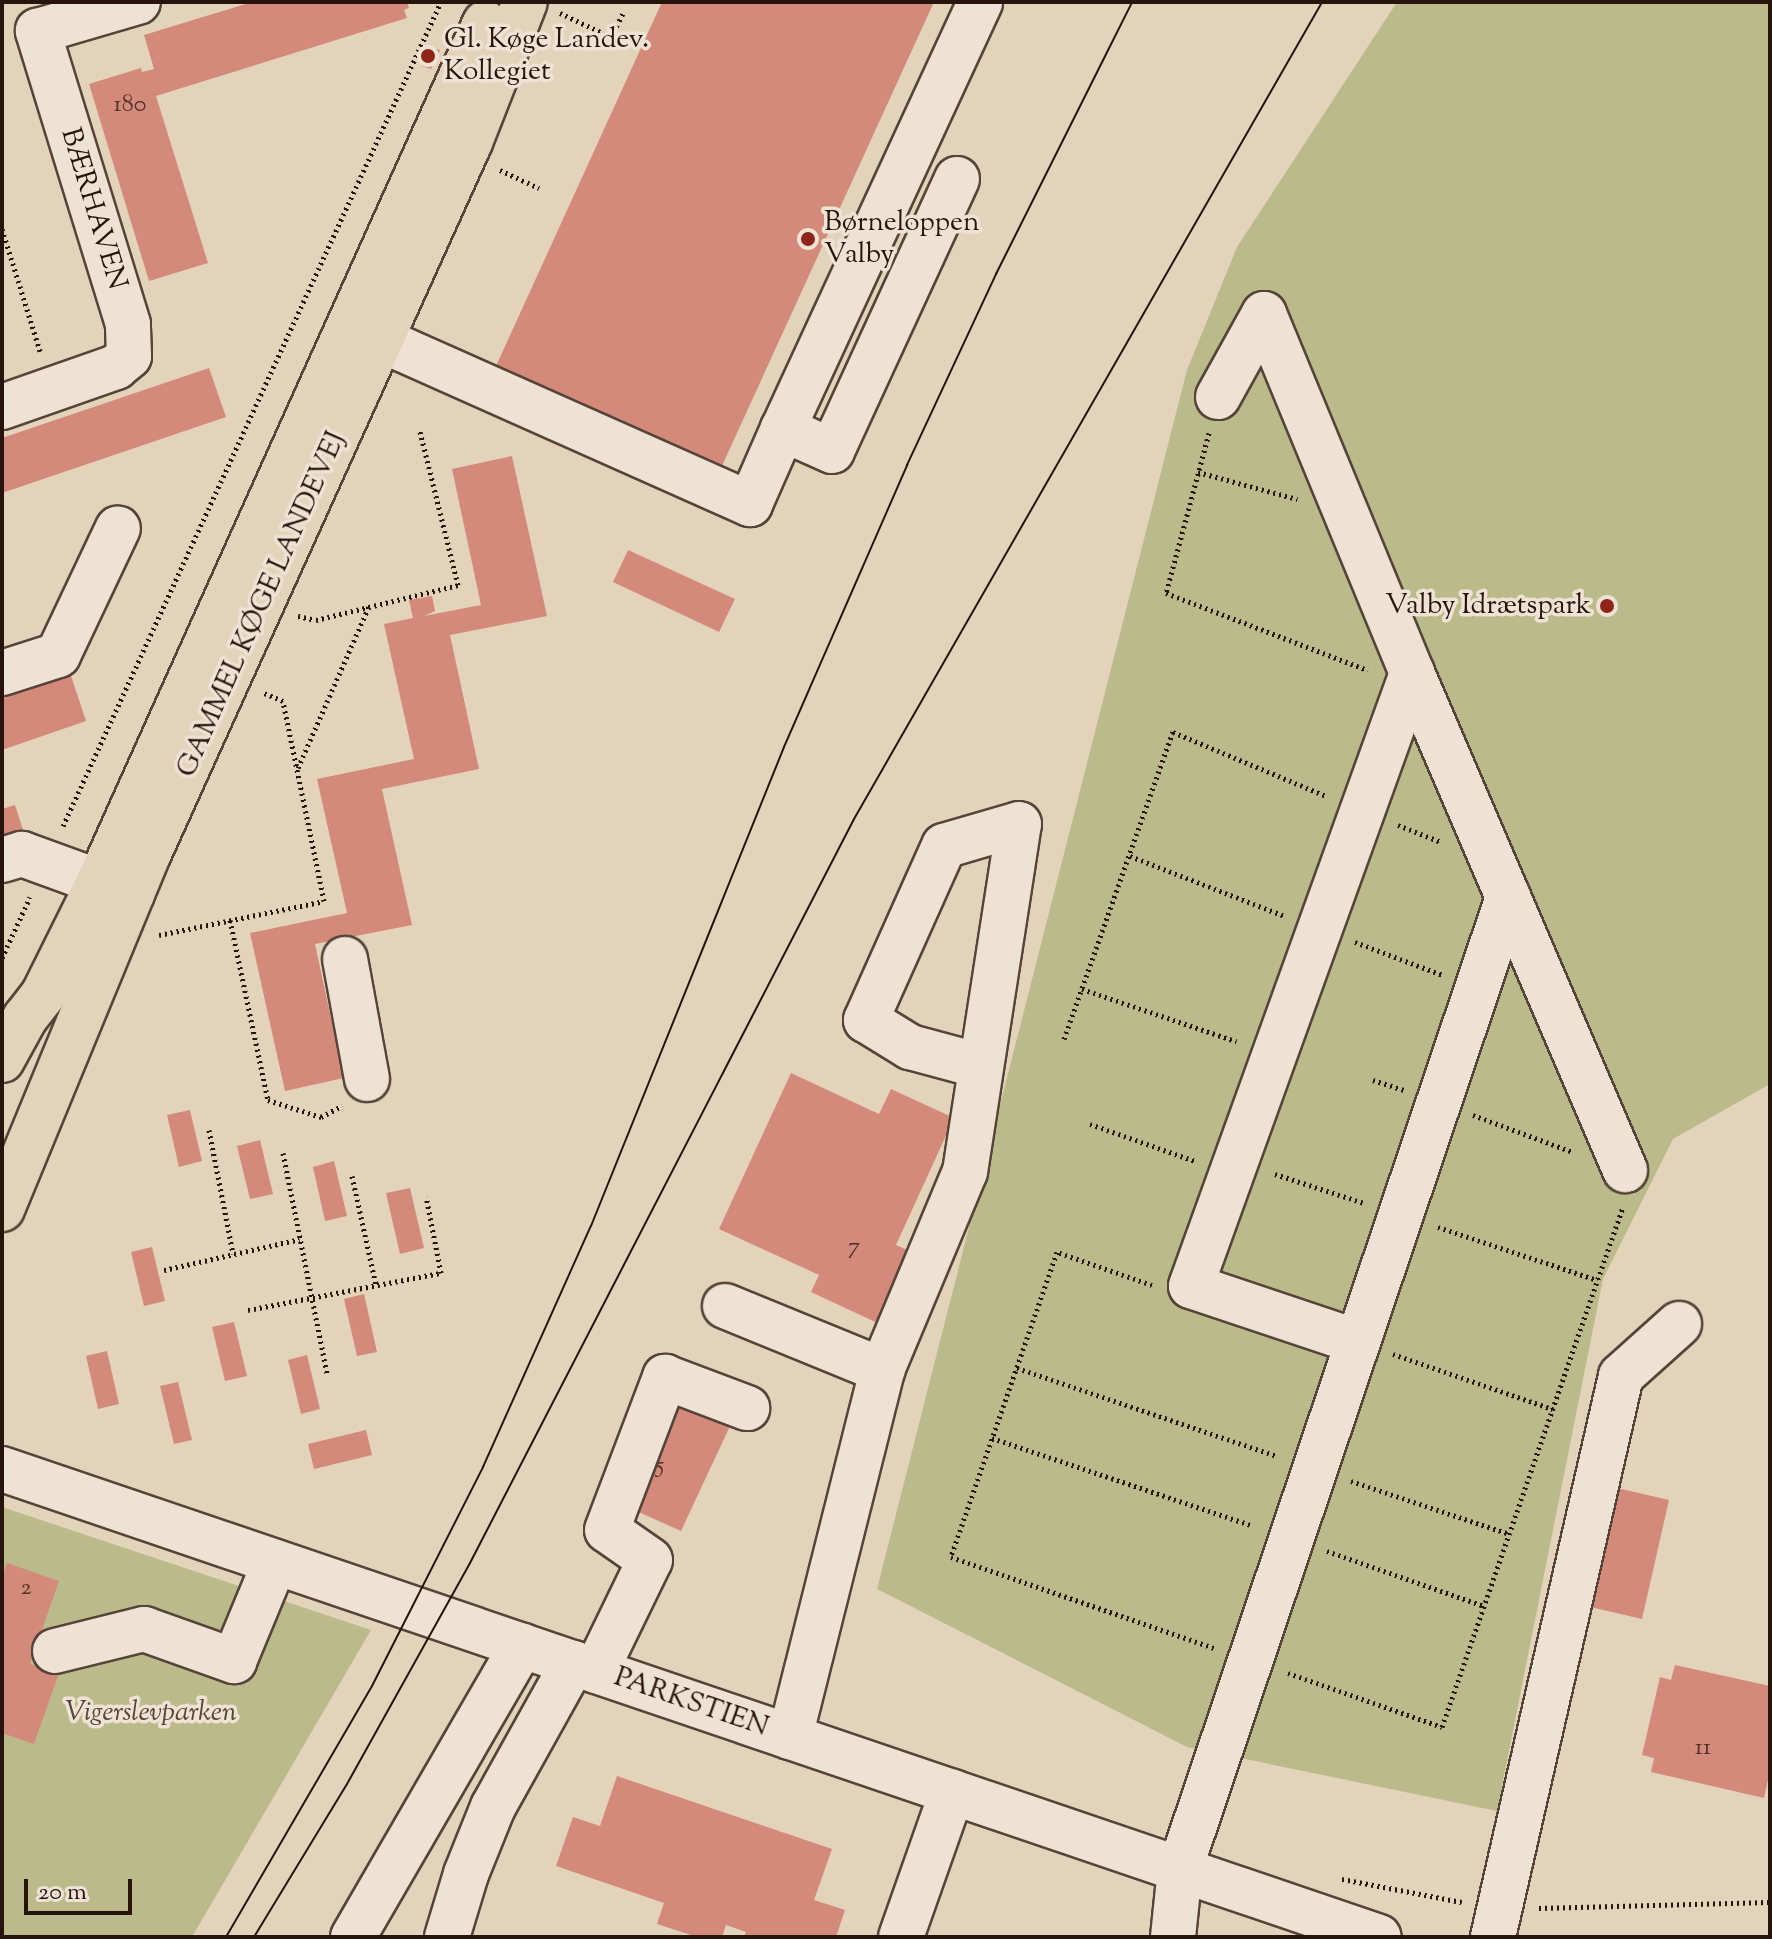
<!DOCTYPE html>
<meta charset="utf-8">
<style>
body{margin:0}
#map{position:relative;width:1772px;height:1939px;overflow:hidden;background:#e3d3bb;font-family:"Sorts Mill Goudy",serif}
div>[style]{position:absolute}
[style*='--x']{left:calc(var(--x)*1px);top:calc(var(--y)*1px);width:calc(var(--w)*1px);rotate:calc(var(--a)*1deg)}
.green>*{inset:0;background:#bbba8b}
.building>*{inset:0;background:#d38a7b}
.path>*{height:5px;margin-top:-2.5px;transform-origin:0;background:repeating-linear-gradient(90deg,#27140c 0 2px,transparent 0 6px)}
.roads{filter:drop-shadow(2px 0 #564438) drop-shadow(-2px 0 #564438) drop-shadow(0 2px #564438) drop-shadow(0 -2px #564438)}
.minor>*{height:44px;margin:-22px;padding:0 22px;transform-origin:22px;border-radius:22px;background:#ede2d3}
.major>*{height:44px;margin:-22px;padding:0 22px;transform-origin:22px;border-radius:22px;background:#e3d3bb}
.tram>*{height:2px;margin:-1px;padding:0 1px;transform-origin:1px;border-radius:1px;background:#27140c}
.dots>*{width:22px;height:22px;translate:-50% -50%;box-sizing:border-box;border:4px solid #ede2d3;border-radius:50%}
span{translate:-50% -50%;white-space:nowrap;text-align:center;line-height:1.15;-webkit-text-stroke:7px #ede2d3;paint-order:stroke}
.number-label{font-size:24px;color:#523228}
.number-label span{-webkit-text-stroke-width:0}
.poi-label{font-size:28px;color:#27140c}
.left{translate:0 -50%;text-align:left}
.right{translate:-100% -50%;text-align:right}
.street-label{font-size:28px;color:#27140c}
.park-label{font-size:28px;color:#534632;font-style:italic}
.frame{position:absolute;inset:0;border:4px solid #27140c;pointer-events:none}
.scale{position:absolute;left:24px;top:1879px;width:108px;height:36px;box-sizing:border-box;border:4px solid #27140c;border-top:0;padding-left:10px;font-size:24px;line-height:28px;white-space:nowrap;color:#27140c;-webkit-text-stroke:6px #ede2d3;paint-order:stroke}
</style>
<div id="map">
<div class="green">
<i style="clip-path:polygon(1397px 2px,1770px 2px,1770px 1084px,1673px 1139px,1603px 1279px,1497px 1811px,1187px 1747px,877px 1589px,1187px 370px,1237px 247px)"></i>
<i style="clip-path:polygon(2px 1507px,371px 1630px,192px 1937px,2px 1937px)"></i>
</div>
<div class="building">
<i style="clip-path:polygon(252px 2px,407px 2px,409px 8px,404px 10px,407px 18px,156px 96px,208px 263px,149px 281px,89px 84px,141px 68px,142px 72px,154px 69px,144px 35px)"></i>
<i style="clip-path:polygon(662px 2px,934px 2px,721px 468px,496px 366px)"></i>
<i style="clip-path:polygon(430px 47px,440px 50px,431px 69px,422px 66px)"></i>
<i style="clip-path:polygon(209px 368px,226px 417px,2px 493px,2px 438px)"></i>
<i style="clip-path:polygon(512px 456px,547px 616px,450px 635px,479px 769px,382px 789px,412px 925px,315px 944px,344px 1078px,285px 1091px,250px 933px,347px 913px,317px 779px,414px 759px,384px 624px,413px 618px,409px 600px,432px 596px,435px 611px,424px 616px,481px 605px,452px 469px)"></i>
<i style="clip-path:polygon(628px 550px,735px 599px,719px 632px,613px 582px)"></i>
<i style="clip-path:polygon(70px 673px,86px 721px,2px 750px,2px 696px)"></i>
<i style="clip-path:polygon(15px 805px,24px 833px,2px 841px,2px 809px)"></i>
<i style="clip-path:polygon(791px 1073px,879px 1114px,891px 1089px,954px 1118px,896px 1245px,919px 1255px,886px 1327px,811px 1292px,819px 1275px,719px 1229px)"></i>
<i style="clip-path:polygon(190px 1110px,202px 1161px,179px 1167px,167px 1115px)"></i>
<i style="clip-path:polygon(260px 1140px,273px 1194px,250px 1199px,237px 1146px)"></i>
<i style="clip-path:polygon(334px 1161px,347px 1216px,325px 1221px,313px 1167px)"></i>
<i style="clip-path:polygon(410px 1188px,424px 1248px,400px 1254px,386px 1193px)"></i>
<i style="clip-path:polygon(152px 1247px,165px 1301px,144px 1306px,131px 1252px)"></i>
<i style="clip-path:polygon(364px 1294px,377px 1352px,357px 1356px,344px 1299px)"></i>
<i style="clip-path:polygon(234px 1322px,247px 1376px,225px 1381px,212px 1327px)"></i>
<i style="clip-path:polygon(107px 1351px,119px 1404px,98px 1409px,86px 1356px)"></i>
<i style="clip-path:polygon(307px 1355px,320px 1409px,301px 1414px,288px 1360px)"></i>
<i style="clip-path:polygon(178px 1382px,192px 1440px,174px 1444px,160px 1386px)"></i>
<i style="clip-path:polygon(673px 1399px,730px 1426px,681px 1531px,623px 1505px)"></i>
<i style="clip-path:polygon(366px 1430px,372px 1455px,314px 1469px,308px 1444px)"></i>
<i style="clip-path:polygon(1613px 1487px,1669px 1500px,1642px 1619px,1586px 1606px)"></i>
<i style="clip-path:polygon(7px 1563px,59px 1581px,30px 1664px,59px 1673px,34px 1744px,2px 1733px,2px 1577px)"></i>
<i style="clip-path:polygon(1675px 1665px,1770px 1686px,1770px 1771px,1764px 1798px,1651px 1772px,1654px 1758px,1642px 1755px,1660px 1677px,1671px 1680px)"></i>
<i style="clip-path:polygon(617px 1776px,832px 1849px,814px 1900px,845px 1910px,836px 1937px,744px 1937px,746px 1932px,726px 1925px,722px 1937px,697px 1937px,657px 1924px,664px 1903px,556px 1866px,573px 1817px,600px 1826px)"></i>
</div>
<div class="path">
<i style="--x:560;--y:13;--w:56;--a:25.2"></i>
<i style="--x:611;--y:37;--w:27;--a:-63"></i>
<i style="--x:500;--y:170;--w:43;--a:24.8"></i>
<i style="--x:2;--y:229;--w:131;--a:72.7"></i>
<i style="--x:1209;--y:433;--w:166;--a:105"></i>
<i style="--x:1166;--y:593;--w:216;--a:20.9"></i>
<i style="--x:1198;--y:472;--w:103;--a:15.3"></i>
<i style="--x:298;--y:616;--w:18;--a:13"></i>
<i style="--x:316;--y:620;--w:146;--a:-13.8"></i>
<i style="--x:458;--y:585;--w:159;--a:-103.9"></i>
<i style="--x:298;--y:768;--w:177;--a:-66.3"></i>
<i style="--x:1398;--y:825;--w:46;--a:21.6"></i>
<i style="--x:63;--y:826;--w:907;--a:-65.36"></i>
<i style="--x:1130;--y:856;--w:166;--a:21.2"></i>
<i style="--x:230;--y:920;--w:184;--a:78.1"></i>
<i style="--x:268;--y:1100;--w:56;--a:17.8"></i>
<i style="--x:321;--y:1117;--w:24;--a:-28"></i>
<i style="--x:159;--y:935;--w:168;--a:-11.6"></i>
<i style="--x:324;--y:901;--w:204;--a:-101.6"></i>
<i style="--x:283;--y:701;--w:21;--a:-157"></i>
<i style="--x:1355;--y:942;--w:94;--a:20.6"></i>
<i style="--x:2;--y:958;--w:67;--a:-65.3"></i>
<i style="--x:1082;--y:989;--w:163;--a:18.7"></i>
<i style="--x:1064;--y:1039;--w:326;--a:-70.5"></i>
<i style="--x:1173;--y:732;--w:166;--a:22.7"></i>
<i style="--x:1373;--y:1080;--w:33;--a:18"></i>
<i style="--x:1473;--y:1115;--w:107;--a:20.3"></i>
<i style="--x:1090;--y:1124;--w:111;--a:19.4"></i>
<i style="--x:209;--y:1130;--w:126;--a:79"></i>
<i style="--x:283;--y:1153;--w:225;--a:78.7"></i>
<i style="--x:1275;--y:1174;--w:94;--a:18"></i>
<i style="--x:352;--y:1176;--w:112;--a:77.6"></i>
<i style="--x:1438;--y:1227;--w:168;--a:18.4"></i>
<i style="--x:164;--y:1270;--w:139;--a:-12.8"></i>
<i style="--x:1152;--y:1285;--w:101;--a:-160.8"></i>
<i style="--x:1057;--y:1252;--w:323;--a:109.2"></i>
<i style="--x:951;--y:1557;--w:278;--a:19.1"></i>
<i style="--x:248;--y:1310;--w:197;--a:-10.9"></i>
<i style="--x:441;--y:1273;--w:78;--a:-101"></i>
<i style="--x:1393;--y:1354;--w:169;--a:19"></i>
<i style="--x:1017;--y:1368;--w:274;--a:18.7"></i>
<i style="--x:992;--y:1438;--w:275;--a:18.6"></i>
<i style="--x:1351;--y:1481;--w:167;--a:18.5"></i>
<i style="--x:1327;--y:1551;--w:166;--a:19.3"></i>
<i style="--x:1288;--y:1673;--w:163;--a:19.3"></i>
<i style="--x:1442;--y:1727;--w:551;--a:-70.81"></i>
<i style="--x:1342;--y:1879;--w:122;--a:10.9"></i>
<i style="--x:1539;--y:1908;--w:231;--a:-1.5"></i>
</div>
<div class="roads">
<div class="minor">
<i style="--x:957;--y:179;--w:299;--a:114.7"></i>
<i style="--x:832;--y:451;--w:54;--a:-155.8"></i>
<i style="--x:783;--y:429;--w:470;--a:-65.2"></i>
<i style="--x:350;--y:326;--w:438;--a:24"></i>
<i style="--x:750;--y:504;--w:82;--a:-66.3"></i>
<i style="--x:1218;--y:397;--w:95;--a:-61"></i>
<i style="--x:1264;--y:314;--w:388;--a:67.6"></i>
<i style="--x:1412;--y:673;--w:541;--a:66.8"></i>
<i style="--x:2;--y:407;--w:121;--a:-19.3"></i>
<i style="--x:116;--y:367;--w:17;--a:-40"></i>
<i style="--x:129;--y:356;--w:32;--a:-92"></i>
<i style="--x:128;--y:324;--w:307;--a:-107.1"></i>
<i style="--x:38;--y:31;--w:104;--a:-16.2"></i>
<i style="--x:2;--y:673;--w:59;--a:-17.8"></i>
<i style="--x:58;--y:655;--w:140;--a:-64.7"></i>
<i style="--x:2;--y:860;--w:21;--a:-17"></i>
<i style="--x:22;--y:854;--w:117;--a:20"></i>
<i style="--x:345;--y:959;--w:122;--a:79.6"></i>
<i style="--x:725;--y:1306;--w:170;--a:22.2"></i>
<i style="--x:1358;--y:1342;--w:176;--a:-161.5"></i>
<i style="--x:1191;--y:1286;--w:652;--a:-70.17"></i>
<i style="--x:2;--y:1469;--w:1454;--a:18.77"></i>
<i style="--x:55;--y:1651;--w:92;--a:-13.9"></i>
<i style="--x:144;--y:1629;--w:96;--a:19.6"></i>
<i style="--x:234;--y:1661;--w:107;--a:-67.5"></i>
<i style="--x:596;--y:1671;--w:123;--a:-64.1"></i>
<i style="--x:650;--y:1560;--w:52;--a:-145.1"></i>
<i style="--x:607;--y:1530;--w:164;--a:-69.2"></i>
<i style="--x:665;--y:1377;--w:88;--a:20.7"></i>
<i style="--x:790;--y:1737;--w:378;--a:-75.9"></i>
<i style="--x:882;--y:1370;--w:215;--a:-67.3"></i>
<i style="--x:965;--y:1172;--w:352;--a:-81.2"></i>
<i style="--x:1019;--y:824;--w:78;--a:163.7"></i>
<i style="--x:944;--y:846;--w:191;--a:114.1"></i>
<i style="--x:866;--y:1020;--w:52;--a:31.5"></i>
<i style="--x:910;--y:1047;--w:73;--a:15"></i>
<i style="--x:353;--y:1937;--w:337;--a:-59.9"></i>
<i style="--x:447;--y:1937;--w:66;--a:-73.2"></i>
<i style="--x:466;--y:1874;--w:72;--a:-68.1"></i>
<i style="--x:493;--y:1807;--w:165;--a:-60.9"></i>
<i style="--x:901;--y:1937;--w:154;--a:-70.6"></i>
<i style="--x:1173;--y:1937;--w:68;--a:-84.1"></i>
<i style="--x:1180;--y:1869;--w:1026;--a:-71.35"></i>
<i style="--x:1493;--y:1937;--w:575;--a:-77.15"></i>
<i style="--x:1621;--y:1376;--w:78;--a:-41.9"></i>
</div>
<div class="major">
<i style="--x:2;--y:1060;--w:48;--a:-61.3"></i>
<i style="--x:25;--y:1018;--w:29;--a:-52"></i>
<i style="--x:43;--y:995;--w:126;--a:-63.6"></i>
<i style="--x:99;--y:882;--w:942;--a:-65.8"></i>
<i style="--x:2;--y:1209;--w:383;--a:-67.6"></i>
<i style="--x:148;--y:855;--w:782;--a:-65.7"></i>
<i style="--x:470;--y:142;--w:150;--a:-68.6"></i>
</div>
</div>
<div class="tram">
<i style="--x:226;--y:1937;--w:290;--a:-59.8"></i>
<i style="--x:372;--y:1686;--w:246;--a:-63.1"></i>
<i style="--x:483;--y:1467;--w:264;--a:-65.9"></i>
<i style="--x:591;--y:1226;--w:516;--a:-68.05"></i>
<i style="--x:784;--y:747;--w:308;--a:-66.4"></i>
<i style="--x:907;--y:465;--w:211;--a:-65"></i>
<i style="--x:996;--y:274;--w:304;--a:-63.4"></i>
<i style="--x:254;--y:1937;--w:179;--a:-58.7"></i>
<i style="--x:347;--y:1784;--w:253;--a:-60.9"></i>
<i style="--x:470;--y:1563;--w:837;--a:-62.7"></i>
<i style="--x:854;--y:819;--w:942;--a:-60.19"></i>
</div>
<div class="dots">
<i style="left:428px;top:56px;background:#8f2418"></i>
<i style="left:808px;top:239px;background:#8f2418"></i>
<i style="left:1607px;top:606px;background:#8f2418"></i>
</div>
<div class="number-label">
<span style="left:130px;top:106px">180</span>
<span style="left:854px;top:1248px">7</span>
<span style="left:660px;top:1467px">5</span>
<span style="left:26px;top:1589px">2</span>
<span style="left:1703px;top:1749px">11</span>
</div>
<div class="poi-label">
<span class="left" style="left:444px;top:56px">Gl. Køge Landev.<br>Kollegiet</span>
<span class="left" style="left:824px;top:239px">Børneloppen<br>Valby</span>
<span class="right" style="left:1591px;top:606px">Valby Idrætspark</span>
</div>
<div class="street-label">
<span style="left:93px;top:209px;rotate:73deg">BÆRHAVEN</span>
<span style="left:262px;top:605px;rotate:-66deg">GAMMEL KØGE LANDEVEJ</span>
<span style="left:691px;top:1703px;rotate:19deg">PARKSTIEN</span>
</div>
<div class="park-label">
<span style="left:151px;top:1713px">Vigerslevparken</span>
</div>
<div class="frame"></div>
<div class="scale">20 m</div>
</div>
